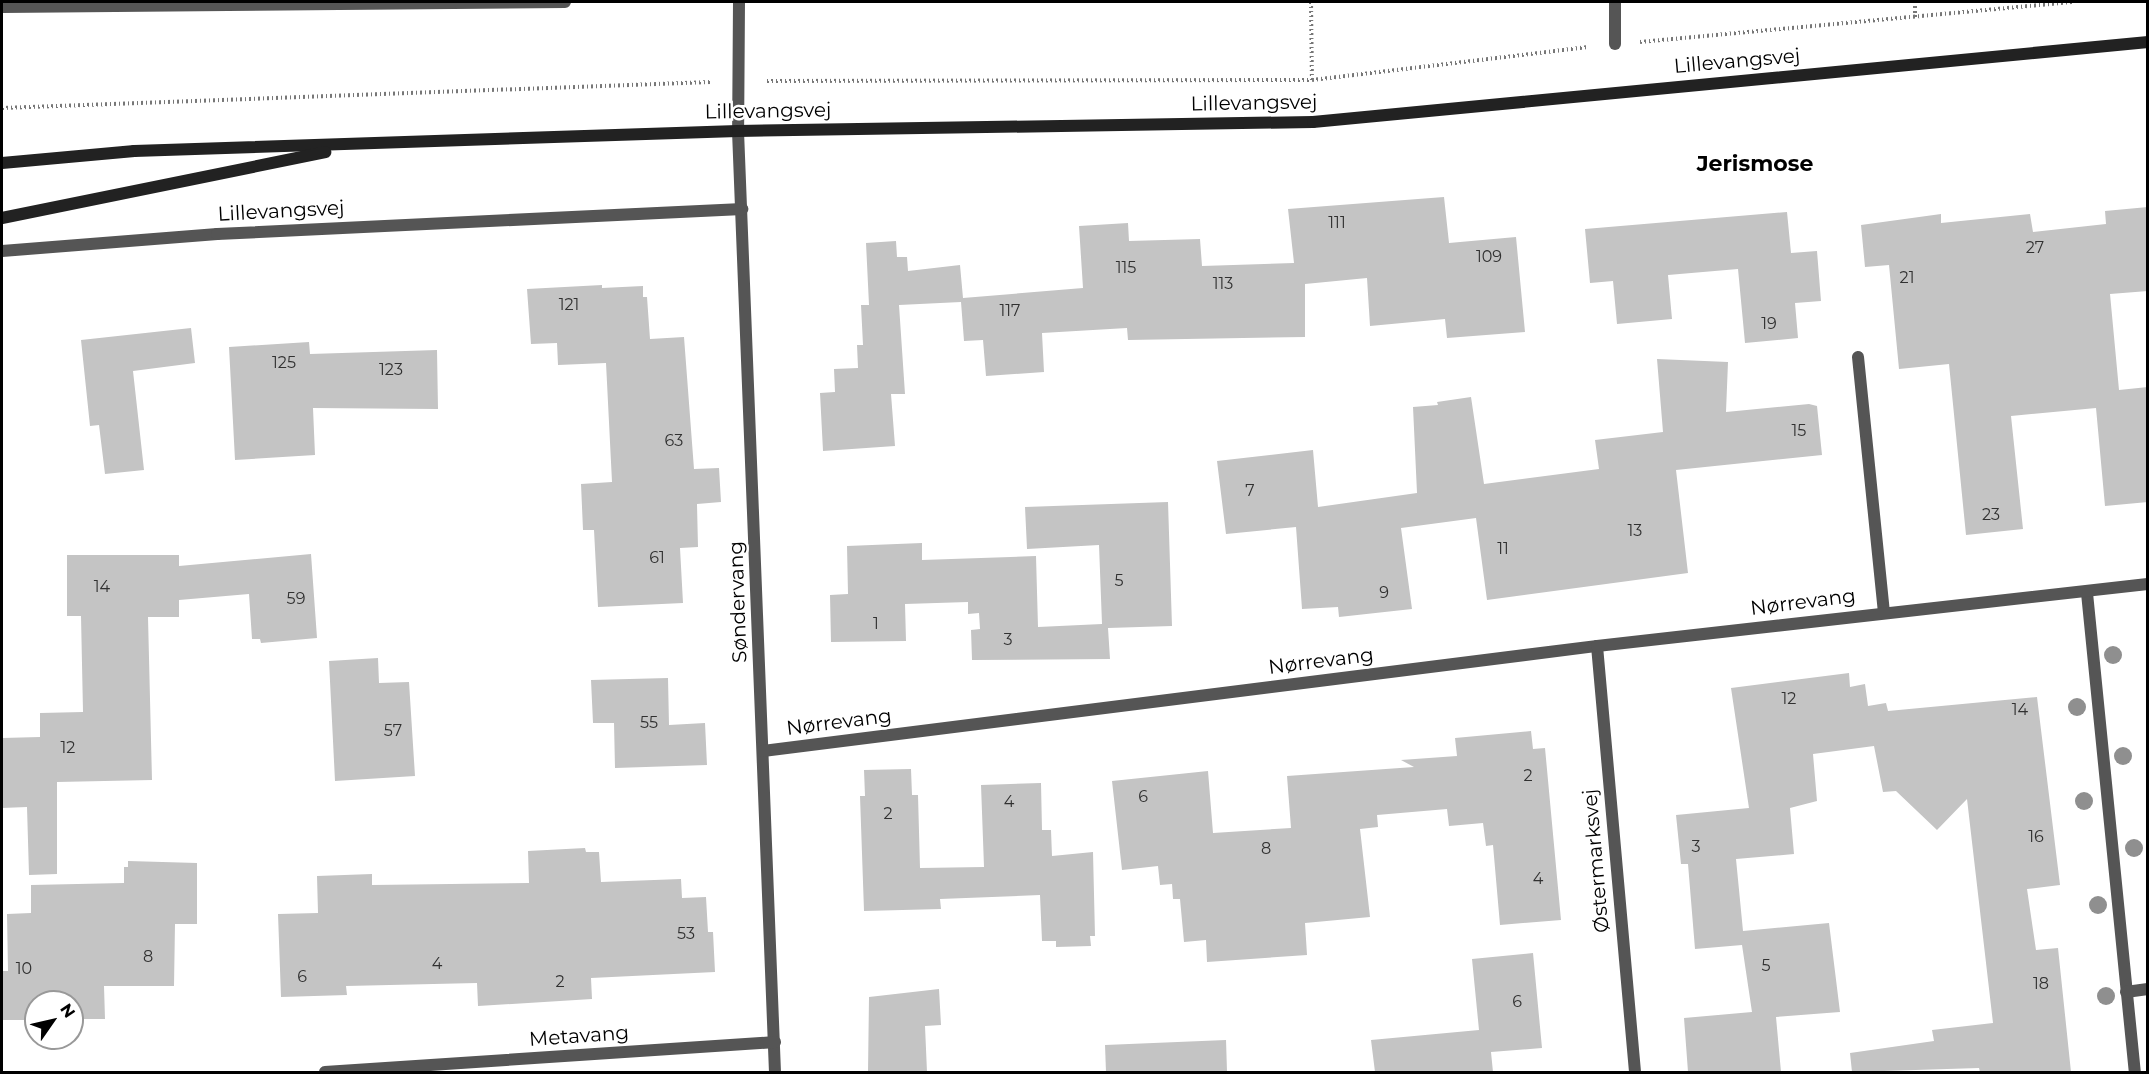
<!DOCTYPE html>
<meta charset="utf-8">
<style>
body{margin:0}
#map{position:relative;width:2149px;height:1074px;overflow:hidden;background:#fff;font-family:Montserrat,sans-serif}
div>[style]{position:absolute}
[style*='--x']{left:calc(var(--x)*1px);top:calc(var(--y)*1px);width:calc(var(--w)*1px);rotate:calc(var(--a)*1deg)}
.building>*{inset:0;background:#c4c4c4}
.path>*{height:4px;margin-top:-2px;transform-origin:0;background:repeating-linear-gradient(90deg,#777 0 1.5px,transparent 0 4.5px)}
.street>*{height:12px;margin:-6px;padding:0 6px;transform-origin:6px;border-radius:6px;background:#555}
.secondary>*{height:12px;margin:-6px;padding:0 6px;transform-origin:6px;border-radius:6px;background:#222}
.trees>*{width:18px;height:18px;margin:-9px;border-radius:50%;background:#8f8f8f}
span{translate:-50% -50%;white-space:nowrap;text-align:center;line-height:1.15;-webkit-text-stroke:5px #fff;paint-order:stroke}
.number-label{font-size:16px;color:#313131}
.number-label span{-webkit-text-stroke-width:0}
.street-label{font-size:20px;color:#000}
.quarter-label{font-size:22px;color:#000;font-weight:700}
.frame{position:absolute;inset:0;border:3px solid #000;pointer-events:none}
.north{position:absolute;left:24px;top:990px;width:60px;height:60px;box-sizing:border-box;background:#fff;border:2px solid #999;border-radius:50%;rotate:56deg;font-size:16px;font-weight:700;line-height:24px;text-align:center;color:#000}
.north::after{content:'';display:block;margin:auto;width:21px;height:27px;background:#000;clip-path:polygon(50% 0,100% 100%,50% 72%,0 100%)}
</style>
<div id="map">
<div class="building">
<i style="clip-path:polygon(1444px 197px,1449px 243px,1516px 237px,1525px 332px,1447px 338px,1445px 319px,1370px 326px,1367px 278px,1305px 284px,1305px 337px,1128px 340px,1127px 328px,1042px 333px,1044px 372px,986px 376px,983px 340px,964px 341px,961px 302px,899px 305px,905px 394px,891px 394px,895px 446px,823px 451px,820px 393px,835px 392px,834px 369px,858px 368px,857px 345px,863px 345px,861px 305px,869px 305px,866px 243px,896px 241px,897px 257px,907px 257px,908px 271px,960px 265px,963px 298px,1083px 288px,1079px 226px,1128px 223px,1129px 241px,1200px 239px,1202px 266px,1294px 263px,1288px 209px)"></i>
<i style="clip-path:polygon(2148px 207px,2148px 291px,2110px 294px,2119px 390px,2148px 387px,2148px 502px,2105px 506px,2096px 408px,2011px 416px,2023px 529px,1966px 535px,1949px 364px,1899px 369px,1889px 265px,1865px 267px,1861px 225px,1941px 214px,1941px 223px,2030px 214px,2033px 232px,2106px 224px,2105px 211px)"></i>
<i style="clip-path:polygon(1787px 212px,1791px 253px,1817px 251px,1821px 301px,1795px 303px,1798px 338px,1745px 343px,1738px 269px,1668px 275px,1672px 319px,1617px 324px,1613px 281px,1590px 283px,1585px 229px)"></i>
<i style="clip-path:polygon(602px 285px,602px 288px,643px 286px,643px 297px,647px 297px,650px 339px,684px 337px,694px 469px,719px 468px,721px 502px,697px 504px,698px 547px,680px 548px,683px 603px,598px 607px,594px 530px,583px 530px,581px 484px,612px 482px,606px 363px,558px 365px,557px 343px,531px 344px,527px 289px)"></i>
<i style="clip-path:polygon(191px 328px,195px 363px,133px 371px,144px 470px,105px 474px,99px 425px,90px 426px,81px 340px)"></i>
<i style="clip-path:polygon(309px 342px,310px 354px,437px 350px,438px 409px,313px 408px,315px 455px,235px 460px,229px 347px)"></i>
<i style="clip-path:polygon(1657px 359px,1728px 362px,1726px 412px,1809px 404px,1817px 406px,1822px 455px,1676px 470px,1688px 573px,1487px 600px,1476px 518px,1401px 528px,1412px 609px,1339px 617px,1338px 607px,1302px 609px,1296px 527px,1226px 534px,1217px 461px,1313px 450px,1318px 507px,1417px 493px,1413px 407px,1438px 405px,1437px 402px,1471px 397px,1484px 484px,1599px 469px,1595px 440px,1663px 432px)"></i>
<i style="clip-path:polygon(1168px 502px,1172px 626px,1108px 628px,1110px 659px,972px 660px,971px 630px,980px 629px,979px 613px,968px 614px,968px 602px,905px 604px,906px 641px,831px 642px,830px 595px,848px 594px,847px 546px,922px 543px,922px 560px,1036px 556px,1038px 627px,1102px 624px,1099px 545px,1027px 549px,1025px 507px)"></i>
<i style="clip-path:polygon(311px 554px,317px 638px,261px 643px,260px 639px,252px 639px,249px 594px,179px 600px,179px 617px,148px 617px,152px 780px,57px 782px,57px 874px,29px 875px,27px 807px,2px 808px,2px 738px,40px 737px,40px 713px,83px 712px,81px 616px,67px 616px,67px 555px,179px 555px,179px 566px)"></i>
<i style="clip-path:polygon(378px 658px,379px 683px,409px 682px,415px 776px,335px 781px,329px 661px)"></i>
<i style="clip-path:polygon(1849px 673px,1850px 687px,1865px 684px,1868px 706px,1886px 703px,1888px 711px,2037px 697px,2060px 885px,2027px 889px,2036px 950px,2058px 948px,2071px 1072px,1980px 1072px,1979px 1068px,1852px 1072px,1850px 1053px,1934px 1041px,1932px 1030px,1993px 1023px,1967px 799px,1937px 830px,1896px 791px,1883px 792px,1874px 746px,1813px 754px,1817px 801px,1790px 808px,1794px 854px,1736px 859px,1743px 931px,1829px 923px,1840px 1012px,1776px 1017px,1781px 1072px,1688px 1072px,1684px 1018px,1752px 1012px,1742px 945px,1695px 949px,1688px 864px,1681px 864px,1676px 815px,1749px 808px,1731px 688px)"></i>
<i style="clip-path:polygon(668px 678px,669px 725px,705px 723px,707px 765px,615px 768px,614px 723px,593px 723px,591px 680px)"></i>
<i style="clip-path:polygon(1531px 731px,1533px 749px,1545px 748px,1561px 920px,1500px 925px,1493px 845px,1486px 846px,1483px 823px,1449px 826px,1447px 809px,1377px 815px,1378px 827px,1360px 829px,1370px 917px,1305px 923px,1307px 955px,1207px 962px,1206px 940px,1184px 942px,1180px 899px,1173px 899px,1172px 884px,1160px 885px,1158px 866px,1122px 870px,1112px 781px,1208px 771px,1213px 833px,1291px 828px,1287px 776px,1414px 767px,1401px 760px,1457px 756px,1455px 738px)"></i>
<i style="clip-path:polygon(911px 769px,912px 795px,918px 795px,920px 868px,984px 867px,981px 785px,1041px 783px,1042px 830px,1051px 830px,1052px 856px,1093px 852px,1095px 936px,1090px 936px,1091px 946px,1056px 947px,1056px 941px,1042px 941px,1040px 895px,940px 899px,941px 909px,864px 911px,860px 796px,865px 796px,864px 770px)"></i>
<i style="clip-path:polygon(585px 848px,586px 852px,599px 852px,601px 882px,681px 879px,682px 898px,706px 897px,708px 932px,713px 932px,715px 972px,591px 978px,592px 999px,478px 1006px,477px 983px,346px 986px,347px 995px,281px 997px,278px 914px,318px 913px,317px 876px,372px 874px,372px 885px,529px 883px,528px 851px)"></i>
<i style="clip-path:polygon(128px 861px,197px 863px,197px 924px,175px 924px,174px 986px,104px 986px,105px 1019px,72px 1019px,72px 1002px,36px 1002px,36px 1020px,2px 1020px,2px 971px,8px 971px,7px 914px,31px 913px,31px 885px,124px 883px,124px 867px,128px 867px)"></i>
<i style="clip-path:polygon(1533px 953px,1542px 1048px,1491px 1052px,1493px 1072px,1375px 1072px,1371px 1040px,1479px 1030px,1472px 959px)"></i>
<i style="clip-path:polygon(939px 989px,941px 1025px,925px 1026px,927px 1072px,868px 1072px,869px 997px)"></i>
<i style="clip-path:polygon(1226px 1040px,1227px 1072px,1106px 1072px,1105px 1045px)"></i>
</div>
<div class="path">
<i style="--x:1311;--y:2;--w:78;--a:89.3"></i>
<i style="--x:1915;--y:2;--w:15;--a:90"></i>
<i style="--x:1640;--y:42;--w:436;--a:-5.3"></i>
<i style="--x:767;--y:81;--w:545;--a:-0.11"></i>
<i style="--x:1312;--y:80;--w:278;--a:-6.8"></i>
<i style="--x:2;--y:108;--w:709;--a:-2.1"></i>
</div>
<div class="street">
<i style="--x:739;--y:2;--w:129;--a:90.4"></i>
<i style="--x:738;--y:131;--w:942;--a:87.75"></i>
<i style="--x:1615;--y:2;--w:42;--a:90"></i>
<i style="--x:2;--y:7;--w:563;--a:-0.51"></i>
<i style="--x:2;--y:251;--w:216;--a:-4.5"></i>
<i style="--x:217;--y:234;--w:526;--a:-2.73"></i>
<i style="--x:1858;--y:357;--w:256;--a:84.2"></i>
<i style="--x:2087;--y:593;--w:481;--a:84.3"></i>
<i style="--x:1597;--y:646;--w:428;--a:84.9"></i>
<i style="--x:763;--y:751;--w:841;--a:-7.18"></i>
<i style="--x:1597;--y:646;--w:554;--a:-6.42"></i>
<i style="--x:2126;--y:992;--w:22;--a:-8"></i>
<i style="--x:325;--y:1072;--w:451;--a:-3.8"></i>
</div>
<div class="secondary">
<i style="--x:2;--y:163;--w:133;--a:-5.2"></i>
<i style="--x:134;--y:151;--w:604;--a:-1.9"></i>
<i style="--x:738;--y:131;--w:575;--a:-0.9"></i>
<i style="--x:1313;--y:122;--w:839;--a:-5.47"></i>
<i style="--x:2;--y:218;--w:330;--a:-11.5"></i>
</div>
<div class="trees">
<i style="left:2113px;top:655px"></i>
<i style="left:2077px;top:707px"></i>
<i style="left:2123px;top:756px"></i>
<i style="left:2084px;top:801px"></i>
<i style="left:2134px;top:848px"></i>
<i style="left:2098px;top:905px"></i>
<i style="left:2106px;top:996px"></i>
</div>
<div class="number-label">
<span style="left:1337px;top:223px">111</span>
<span style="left:2035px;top:248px">27</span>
<span style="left:1489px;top:257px">109</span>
<span style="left:1126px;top:268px">115</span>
<span style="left:1907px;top:278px">21</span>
<span style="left:1223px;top:284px">113</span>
<span style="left:569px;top:305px">121</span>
<span style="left:1010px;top:311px">117</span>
<span style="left:1769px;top:324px">19</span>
<span style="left:284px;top:363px">125</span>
<span style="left:391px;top:370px">123</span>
<span style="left:1799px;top:431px">15</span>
<span style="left:674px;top:441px">63</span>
<span style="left:1250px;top:491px">7</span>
<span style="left:1991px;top:515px">23</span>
<span style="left:1635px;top:531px">13</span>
<span style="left:1503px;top:549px">11</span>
<span style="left:657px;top:558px">61</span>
<span style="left:1119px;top:581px">5</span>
<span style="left:102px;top:587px">14</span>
<span style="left:1384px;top:593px">9</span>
<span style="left:296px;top:599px">59</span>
<span style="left:876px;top:624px">1</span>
<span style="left:1008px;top:640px">3</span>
<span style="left:1789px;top:699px">12</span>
<span style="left:2020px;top:710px">14</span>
<span style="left:649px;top:723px">55</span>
<span style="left:393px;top:731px">57</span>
<span style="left:68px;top:748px">12</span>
<span style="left:1528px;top:776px">2</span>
<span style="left:1143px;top:797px">6</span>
<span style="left:1009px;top:802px">4</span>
<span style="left:888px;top:814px">2</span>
<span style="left:2036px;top:837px">16</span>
<span style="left:1696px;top:847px">3</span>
<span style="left:1266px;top:849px">8</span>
<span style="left:1538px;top:879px">4</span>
<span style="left:686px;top:934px">53</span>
<span style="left:148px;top:957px">8</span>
<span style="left:437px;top:964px">4</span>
<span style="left:1766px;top:966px">5</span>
<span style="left:24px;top:969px">10</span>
<span style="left:302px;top:977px">6</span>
<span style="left:560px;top:982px">2</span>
<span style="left:2041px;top:984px">18</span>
<span style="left:1517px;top:1002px">6</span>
</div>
<div class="street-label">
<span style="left:1737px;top:61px;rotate:-5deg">Lillevangsvej</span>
<span style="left:1254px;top:103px;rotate:-1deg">Lillevangsvej</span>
<span style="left:768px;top:111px;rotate:-1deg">Lillevangsvej</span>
<span style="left:281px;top:211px;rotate:-3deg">Lillevangsvej</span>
<span style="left:738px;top:602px;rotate:-92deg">Søndervang</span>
<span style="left:1803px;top:602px;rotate:-7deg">Nørrevang</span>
<span style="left:1321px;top:661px;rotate:-7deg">Nørrevang</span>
<span style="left:839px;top:722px;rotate:-7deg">Nørrevang</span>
<span style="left:1596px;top:861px;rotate:-95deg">Østermarksvej</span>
<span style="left:579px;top:1036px;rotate:-4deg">Metavang</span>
</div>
<div class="quarter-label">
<span style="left:1755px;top:164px">Jerismose</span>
</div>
<div class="frame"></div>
<div class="north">N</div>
</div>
